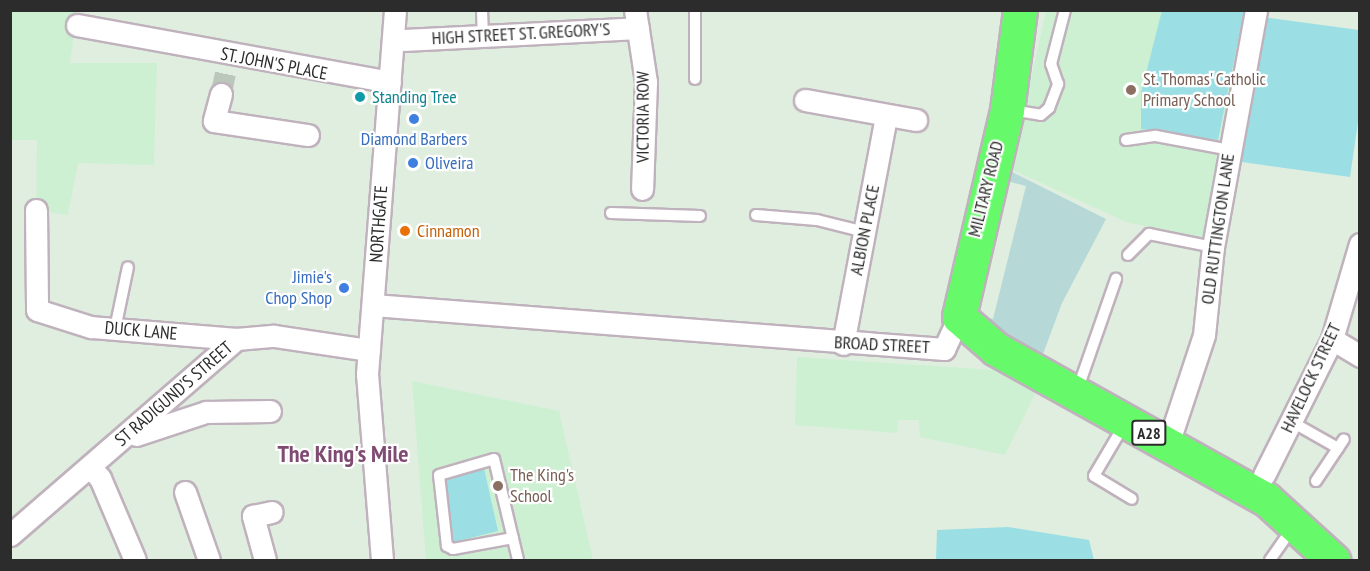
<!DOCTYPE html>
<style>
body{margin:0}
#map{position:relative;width:1370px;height:571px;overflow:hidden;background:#dfeedf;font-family:"PT Sans Narrow",sans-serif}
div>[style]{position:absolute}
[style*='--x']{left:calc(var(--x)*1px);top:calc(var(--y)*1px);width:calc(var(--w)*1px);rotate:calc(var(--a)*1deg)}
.education>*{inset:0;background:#cef0d2}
.green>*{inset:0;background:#9bdfe5}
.cemetery>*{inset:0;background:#b6d8d6}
.minor-tunnel>*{height:21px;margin-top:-10.5px;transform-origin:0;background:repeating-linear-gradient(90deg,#bbc7bb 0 21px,transparent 0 31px)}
.roads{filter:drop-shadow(2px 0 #c0b2bd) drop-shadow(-2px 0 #c0b2bd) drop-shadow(0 2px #c0b2bd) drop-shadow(0 -2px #c0b2bd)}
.service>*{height:10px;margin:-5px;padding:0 5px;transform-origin:5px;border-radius:5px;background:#fff}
.minor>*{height:21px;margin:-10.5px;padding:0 10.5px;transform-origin:10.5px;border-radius:10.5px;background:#fff}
.trunk>*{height:33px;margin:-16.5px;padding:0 16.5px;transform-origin:16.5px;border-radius:16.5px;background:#66fa6a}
.dots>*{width:16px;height:16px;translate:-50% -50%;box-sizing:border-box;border:3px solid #fff;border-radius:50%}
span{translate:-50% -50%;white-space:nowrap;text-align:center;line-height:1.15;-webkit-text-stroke:4.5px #fff;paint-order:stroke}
.shield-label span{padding:2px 4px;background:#fff;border:2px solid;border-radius:4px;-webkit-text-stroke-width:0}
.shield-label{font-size:16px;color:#2c2c2c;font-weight:700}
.street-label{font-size:18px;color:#2c2c2c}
.education-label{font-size:18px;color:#785e54}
.left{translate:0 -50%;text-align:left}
.culture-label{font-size:18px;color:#0d838f}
.shop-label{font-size:18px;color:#366cbe}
.right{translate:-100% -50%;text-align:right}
.food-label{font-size:18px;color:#c56008}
.district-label{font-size:24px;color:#7f4b72;font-weight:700}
.frame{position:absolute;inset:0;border:12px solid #2c2c2c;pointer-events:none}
</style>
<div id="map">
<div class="education">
<i style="clip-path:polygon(10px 11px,77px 11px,70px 63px,157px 63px,154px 165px,78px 163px,68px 215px,36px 210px,37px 140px,11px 140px)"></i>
<i style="clip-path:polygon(1046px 11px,1247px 11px,1211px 240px,1126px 222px,1011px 169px)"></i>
<i style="clip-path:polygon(797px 357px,995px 370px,1036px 392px,1005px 455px,920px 437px,919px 420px,898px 420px,897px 433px,795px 425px)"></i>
<i style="clip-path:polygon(412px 381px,559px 411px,593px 560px,426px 560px)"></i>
</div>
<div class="green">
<i style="clip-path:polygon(1162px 10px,1244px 11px,1218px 140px,1141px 129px,1141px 93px)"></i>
<i style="clip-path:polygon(1262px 17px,1359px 30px,1360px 108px,1350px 177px,1242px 162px)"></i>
<i style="clip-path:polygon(484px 468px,498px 531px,454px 542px,445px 475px)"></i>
<i style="clip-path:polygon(1008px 527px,1089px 540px,1094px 560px,936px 560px,937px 530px)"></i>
</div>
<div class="cemetery">
<i style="clip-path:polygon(1012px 172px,1106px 219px,1062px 303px,1040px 362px,979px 316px,993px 319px,1026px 186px,1007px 181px)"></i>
</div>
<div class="minor-tunnel">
<i style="--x:221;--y:94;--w:24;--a:-78"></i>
</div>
<div class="roads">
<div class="service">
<i style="--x:482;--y:10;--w:28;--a:88"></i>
<i style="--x:695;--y:10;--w:69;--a:90"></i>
<i style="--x:1011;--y:110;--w:30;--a:9"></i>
<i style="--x:1041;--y:115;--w:11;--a:-41"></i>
<i style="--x:1049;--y:108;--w:26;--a:-69"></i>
<i style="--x:1058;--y:84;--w:21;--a:-109"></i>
<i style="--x:1051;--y:64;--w:56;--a:-75.5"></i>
<i style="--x:1126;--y:140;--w:30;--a:-8"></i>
<i style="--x:1156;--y:136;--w:75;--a:10.7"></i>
<i style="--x:611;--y:213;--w:89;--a:1.9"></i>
<i style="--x:756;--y:215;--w:61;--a:4.7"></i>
<i style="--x:817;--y:220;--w:49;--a:14"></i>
<i style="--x:1128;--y:255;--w:30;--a:-45"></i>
<i style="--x:1149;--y:234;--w:65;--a:11.5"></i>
<i style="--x:115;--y:329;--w:63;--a:-78.2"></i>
<i style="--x:1077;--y:391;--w:119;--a:-70.8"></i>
<i style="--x:1292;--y:422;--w:53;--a:29.5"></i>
<i style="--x:1124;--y:425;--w:59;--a:120.5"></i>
<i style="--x:1094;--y:476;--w:44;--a:31.2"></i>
<i style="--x:1316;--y:481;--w:50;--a:-56.3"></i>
<i style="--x:513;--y:538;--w:61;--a:169.6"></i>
<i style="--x:453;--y:549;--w:7;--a:-153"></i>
<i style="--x:447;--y:546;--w:71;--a:-96.4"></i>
<i style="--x:439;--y:475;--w:57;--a:-16.2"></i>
<i style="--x:494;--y:459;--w:104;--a:76.6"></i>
<i style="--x:1270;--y:560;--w:38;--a:-55"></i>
</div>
<div class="minor">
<i style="--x:635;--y:10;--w:73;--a:81.3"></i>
<i style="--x:646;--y:82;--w:107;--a:92.1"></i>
<i style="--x:77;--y:25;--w:318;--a:10.3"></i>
<i style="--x:404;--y:40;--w:234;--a:-2.9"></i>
<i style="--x:221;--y:94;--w:28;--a:105"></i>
<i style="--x:214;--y:121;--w:95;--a:8.5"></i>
<i style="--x:805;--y:100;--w:113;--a:10.2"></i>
<i style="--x:36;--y:210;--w:100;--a:89.4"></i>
<i style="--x:37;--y:310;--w:57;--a:17.5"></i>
<i style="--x:91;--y:327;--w:145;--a:4.7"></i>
<i style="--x:373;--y:305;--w:573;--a:4.41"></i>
<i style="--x:944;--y:349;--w:35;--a:-65"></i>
<i style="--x:1332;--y:339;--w:33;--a:31"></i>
<i style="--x:843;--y:344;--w:232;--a:-79.3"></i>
<i style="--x:136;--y:435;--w:74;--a:-18.2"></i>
<i style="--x:206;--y:412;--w:64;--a:-0.9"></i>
<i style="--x:1168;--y:444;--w:115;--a:-71.7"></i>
<i style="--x:1204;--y:335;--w:88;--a:-84.2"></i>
<i style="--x:1213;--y:247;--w:241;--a:-79.7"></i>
<i style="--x:90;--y:467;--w:15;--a:48"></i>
<i style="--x:100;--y:478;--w:89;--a:66.9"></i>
<i style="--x:1264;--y:475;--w:152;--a:-63.4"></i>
<i style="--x:1332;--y:339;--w:99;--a:-73.6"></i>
<i style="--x:185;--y:492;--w:72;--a:70.6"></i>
<i style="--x:10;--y:535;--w:299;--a:-40.9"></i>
<i style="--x:236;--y:339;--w:38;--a:-5"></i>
<i style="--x:274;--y:336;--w:96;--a:8.4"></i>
<i style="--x:265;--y:560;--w:46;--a:-105.3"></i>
<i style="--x:253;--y:516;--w:19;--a:-12"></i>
<i style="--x:382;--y:560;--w:187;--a:-94.6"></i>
<i style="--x:367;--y:374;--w:365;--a:-85.6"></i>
</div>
<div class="trunk">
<i style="--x:1020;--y:10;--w:101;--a:97.4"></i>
<i style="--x:1007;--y:110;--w:212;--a:103.1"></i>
<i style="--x:959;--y:317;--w:49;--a:40.9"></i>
<i style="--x:996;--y:349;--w:309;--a:29.1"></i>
<i style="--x:1266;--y:499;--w:91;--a:42.3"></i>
</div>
</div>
<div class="dots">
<i style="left:1131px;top:90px;background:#8d6e63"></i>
<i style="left:360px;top:97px;background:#0f9aa8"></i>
<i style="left:414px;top:119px;background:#3f7fe0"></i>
<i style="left:413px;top:163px;background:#3f7fe0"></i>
<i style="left:405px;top:231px;background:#e8710a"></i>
<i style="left:344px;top:288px;background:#3f7fe0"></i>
<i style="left:498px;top:486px;background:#8d6e63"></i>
</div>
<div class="shield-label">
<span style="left:1149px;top:433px">A28</span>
</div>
<div class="street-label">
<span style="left:521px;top:34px;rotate:-3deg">HIGH STREET ST. GREGORY'S</span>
<span style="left:274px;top:64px;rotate:11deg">ST. JOHN'S PLACE</span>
<span style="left:643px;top:117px;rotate:-90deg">VICTORIA ROW</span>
<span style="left:986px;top:189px;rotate:-76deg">MILITARY ROAD</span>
<span style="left:379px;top:224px;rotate:-86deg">NORTHGATE</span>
<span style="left:1218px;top:229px;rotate:-82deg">OLD RUTTINGTON LANE</span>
<span style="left:865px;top:230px;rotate:-79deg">ALBION PLACE</span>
<span style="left:141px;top:331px;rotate:5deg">DUCK LANE</span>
<span style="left:882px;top:345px;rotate:3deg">BROAD STREET</span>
<span style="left:1311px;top:378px;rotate:-65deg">HAVELOCK STREET</span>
<span style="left:174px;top:394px;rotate:-41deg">ST RADIGUND'S STREET</span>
</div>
<div class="education-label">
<span class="left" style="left:1143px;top:90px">St. Thomas' Catholic<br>Primary School</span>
<span class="left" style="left:510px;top:486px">The King's<br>School</span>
</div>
<div class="culture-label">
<span class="left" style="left:372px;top:97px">Standing Tree</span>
</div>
<div class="shop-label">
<span style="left:414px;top:139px">Diamond Barbers</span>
<span class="left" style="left:425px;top:163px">Oliveira</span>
<span class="right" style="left:332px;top:288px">Jimie's<br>Chop Shop</span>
</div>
<div class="food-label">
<span class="left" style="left:417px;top:231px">Cinnamon</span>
</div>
<div class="district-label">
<span style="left:343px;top:454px">The King's Mile</span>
</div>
<div class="frame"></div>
</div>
